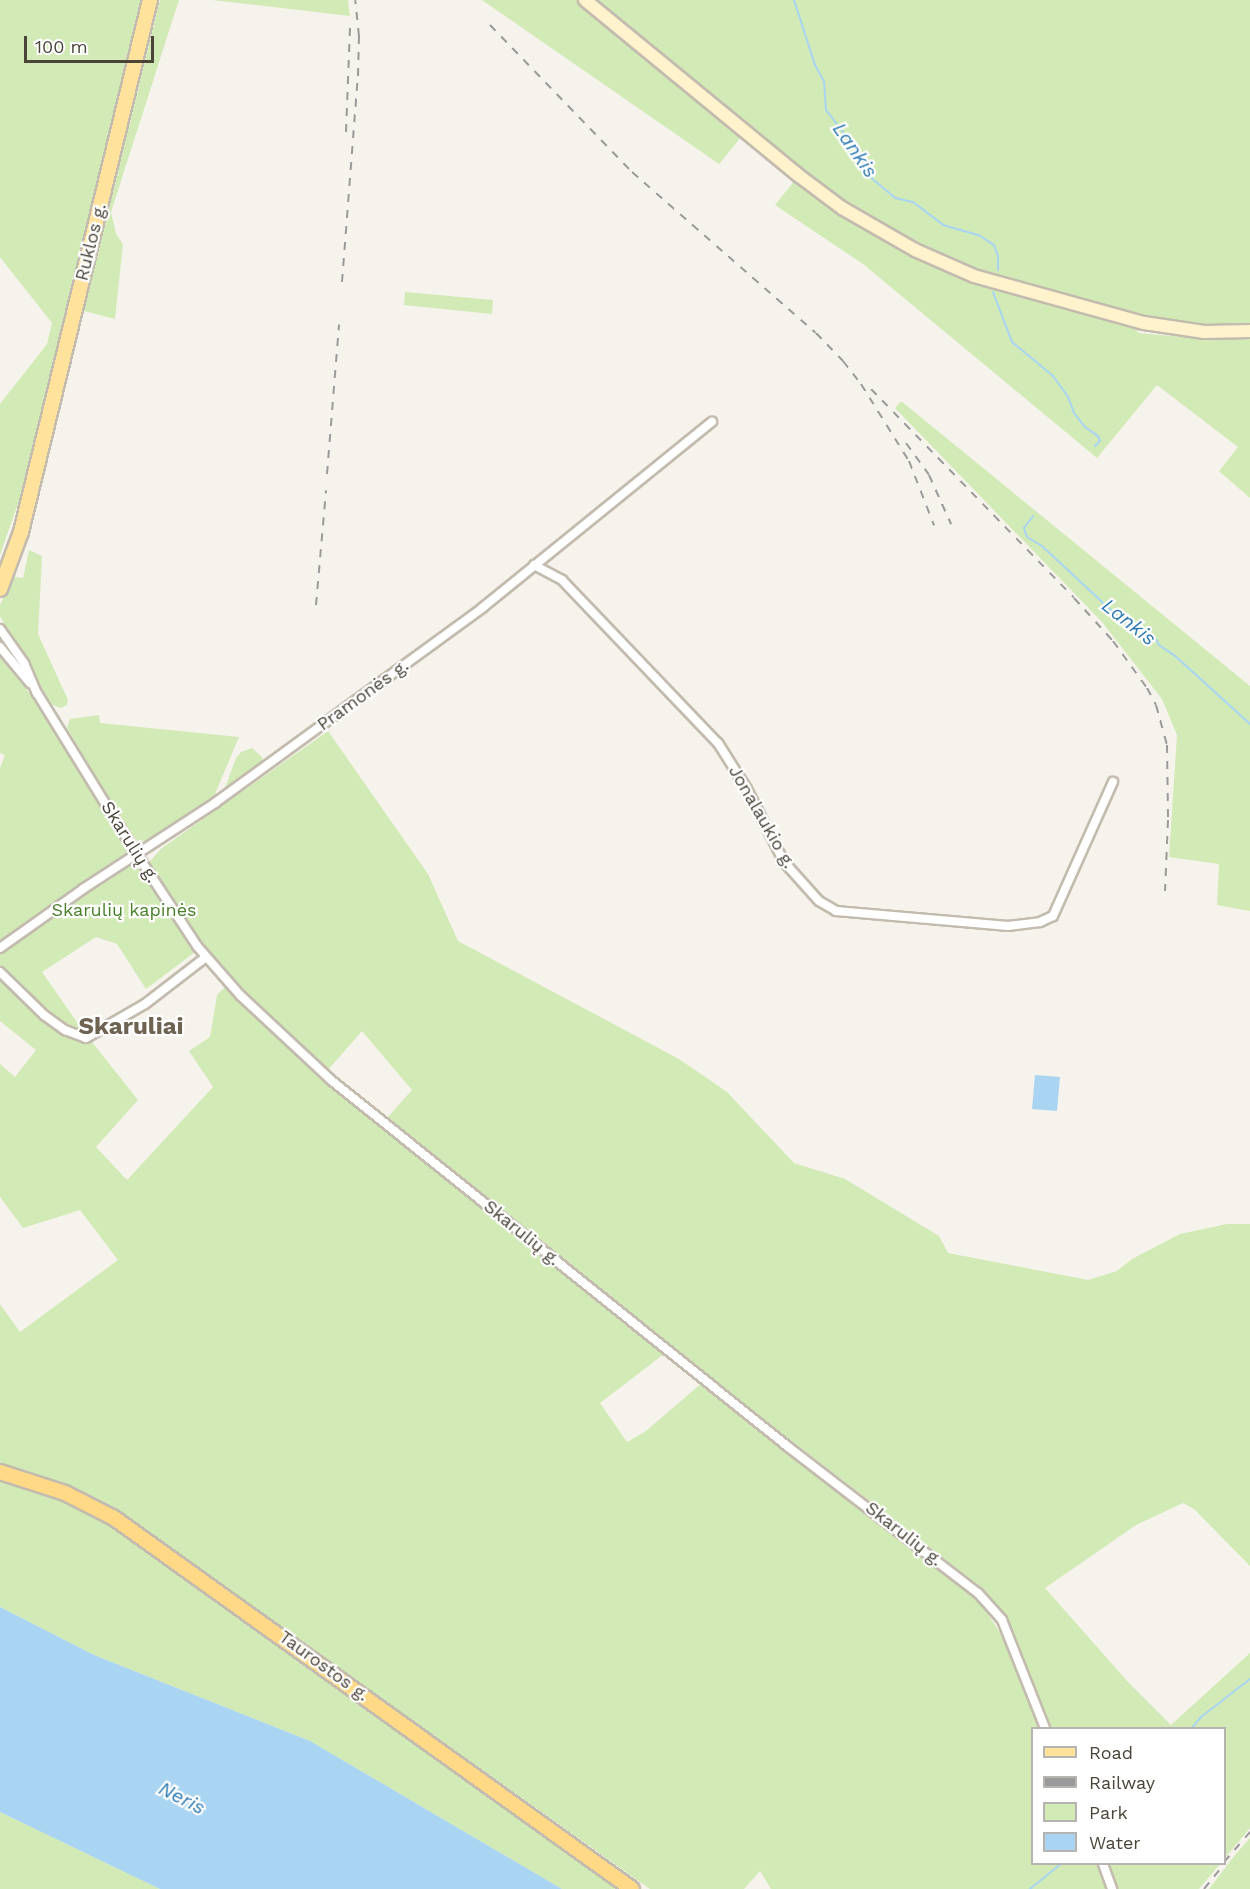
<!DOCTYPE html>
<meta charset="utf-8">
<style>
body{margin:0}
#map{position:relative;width:1250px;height:1889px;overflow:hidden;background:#f6f3ec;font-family:"Work Sans",sans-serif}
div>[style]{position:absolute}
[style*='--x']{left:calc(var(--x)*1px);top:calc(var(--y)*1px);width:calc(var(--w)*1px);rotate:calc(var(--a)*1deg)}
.green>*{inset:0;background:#d2eab5}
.water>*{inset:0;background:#a9d4f2}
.stream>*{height:2px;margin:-1px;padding:0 1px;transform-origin:1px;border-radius:1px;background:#a9d4f2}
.roads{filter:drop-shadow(2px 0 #c2bbae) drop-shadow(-2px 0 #c2bbae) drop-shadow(0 2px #c2bbae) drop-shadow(0 -2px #c2bbae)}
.minor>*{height:8px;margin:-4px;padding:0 4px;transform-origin:4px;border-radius:4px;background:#fff}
.secondary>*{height:12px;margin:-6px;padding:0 6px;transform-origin:6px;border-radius:6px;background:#fff3cd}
.primary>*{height:14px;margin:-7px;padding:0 7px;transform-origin:7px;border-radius:7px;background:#ffe39c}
.trunk>*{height:14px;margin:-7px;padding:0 7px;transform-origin:7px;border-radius:7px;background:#ffd985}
.rail>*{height:2px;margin-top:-1px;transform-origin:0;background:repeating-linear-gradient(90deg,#9a9a9a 0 8px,transparent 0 16px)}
span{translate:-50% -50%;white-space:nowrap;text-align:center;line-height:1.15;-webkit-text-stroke:4.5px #fff;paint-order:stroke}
.street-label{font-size:18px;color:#4b4439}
.park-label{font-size:18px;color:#4a7f2a}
.water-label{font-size:20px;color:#2e7ab2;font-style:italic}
.district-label{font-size:24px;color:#6e6250;font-weight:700}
.legend{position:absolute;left:1031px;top:1727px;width:195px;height:138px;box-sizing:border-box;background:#fff;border:2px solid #b7b4b0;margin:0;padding:8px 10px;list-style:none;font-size:18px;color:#4b4439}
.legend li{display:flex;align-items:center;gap:12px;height:30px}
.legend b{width:30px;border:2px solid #b7b4b0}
.scale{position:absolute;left:24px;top:36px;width:130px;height:27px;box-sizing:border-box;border:3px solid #4b4439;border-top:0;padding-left:8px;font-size:18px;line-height:21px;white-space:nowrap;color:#4b4439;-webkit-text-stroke:4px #fff;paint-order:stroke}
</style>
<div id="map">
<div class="green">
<i style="clip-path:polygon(0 0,144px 0,49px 377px,46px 404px,28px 475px,0 555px,0 404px,47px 344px,52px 323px,0 257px)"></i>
<i style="clip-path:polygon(160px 0,179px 0,111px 212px,116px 234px,123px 244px,115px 319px,84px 311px)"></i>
<i style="clip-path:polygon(212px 0,348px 0,350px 16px)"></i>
<i style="clip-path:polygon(482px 0,1250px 0,1250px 324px,1199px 324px,1134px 314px,1138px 333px,1182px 337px,1250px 336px,1250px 498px,1219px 471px,1238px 447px,1157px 385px,1097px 458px,863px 264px,775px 205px,795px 180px,742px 136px,719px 164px)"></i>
<i style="clip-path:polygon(405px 292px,493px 300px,492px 314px,404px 305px)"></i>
<i style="clip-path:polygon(901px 401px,1250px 686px,1250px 911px,1217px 905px,1219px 864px,1169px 857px,1177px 735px,1162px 699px,1102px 622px,895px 408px)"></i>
<i style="clip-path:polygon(29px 550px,42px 556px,38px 634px,68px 700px,67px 705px,60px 708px,51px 704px,0 616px,0 605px,13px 577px,23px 578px)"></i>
<i style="clip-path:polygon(0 654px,42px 710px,133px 861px,195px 952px,146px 989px,117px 944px,96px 937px,42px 972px,81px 1028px,138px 1100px,96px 1147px,127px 1180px,213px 1087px,189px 1051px,210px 1037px,217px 995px,226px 986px,302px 1058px,668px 1351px,600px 1403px,627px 1442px,646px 1431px,703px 1382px,777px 1444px,940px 1567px,982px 1605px,1002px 1636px,1039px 1728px,1032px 1728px,1032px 1864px,1220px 1864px,1199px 1889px,771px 1889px,760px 1871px,744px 1889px,650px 1889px,123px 1514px,64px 1484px,0 1464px,0 1304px,20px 1332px,118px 1260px,80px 1210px,23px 1228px,0 1197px,0 1064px,15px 1077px,36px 1050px,0 1021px,0 948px,2px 946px,0 943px,0 768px,5px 755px,0 753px)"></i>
<i style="clip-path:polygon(99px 715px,100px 723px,239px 737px,212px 801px,152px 840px,138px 841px,127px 830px,67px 728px,70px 719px)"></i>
<i style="clip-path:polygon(328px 731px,428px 874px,458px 941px,679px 1059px,727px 1092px,794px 1163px,845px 1179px,939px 1236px,948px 1253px,1088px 1280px,1117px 1271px,1132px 1259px,1180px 1234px,1227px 1224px,1250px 1224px,1250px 1566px,1194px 1509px,1183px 1503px,1136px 1525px,1045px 1588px,1128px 1682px,1171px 1725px,1250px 1653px,1250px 1828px,1225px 1858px,1224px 1728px,1051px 1728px,1009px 1622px,1000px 1608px,976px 1583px,758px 1415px,387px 1118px,412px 1090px,362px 1031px,328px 1070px,256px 1004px,209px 955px,152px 867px,150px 861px,162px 848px)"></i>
<i style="clip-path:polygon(252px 748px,262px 757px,262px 765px,224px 791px,236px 758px,241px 752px)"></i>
<i style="clip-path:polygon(0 1480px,59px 1500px,122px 1532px,619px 1889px,562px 1889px,310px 1741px,94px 1655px,0 1607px)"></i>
<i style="clip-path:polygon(0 1812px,160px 1889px,0 1889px)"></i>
<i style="clip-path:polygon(1250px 1838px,1250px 1889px,1209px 1889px,1235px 1855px)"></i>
</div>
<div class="water">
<i style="clip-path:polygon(1035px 1075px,1060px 1077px,1057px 1111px,1032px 1109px)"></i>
<i style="clip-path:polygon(0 1607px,94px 1655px,310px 1741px,562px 1889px,160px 1889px,0 1812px)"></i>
</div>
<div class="stream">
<i style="--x:794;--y:0;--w:68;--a:72.1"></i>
<i style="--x:815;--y:65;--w:18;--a:61"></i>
<i style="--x:824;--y:81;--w:29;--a:86"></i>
<i style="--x:826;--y:110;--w:44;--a:52.4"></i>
<i style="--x:853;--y:145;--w:35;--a:63"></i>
<i style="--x:869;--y:176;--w:34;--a:40"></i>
<i style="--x:895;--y:198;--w:18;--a:13"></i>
<i style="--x:913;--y:202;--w:38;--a:37"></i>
<i style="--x:943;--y:225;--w:37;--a:16"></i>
<i style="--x:979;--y:235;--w:18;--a:34"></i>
<i style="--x:994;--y:245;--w:12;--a:70"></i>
<i style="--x:998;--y:256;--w:14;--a:90"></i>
<i style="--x:993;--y:292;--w:53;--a:69.2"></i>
<i style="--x:1012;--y:342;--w:53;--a:39.7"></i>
<i style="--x:1053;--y:376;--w:26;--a:54"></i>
<i style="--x:1068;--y:397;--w:17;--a:69"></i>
<i style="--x:1074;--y:413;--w:18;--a:52"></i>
<i style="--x:1085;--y:427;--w:16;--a:35"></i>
<i style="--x:1098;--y:436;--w:5;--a:68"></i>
<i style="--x:1100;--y:441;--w:7;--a:135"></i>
<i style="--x:1033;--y:516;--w:15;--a:127"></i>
<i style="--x:1024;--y:528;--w:9;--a:72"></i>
<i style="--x:1027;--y:537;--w:17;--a:31"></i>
<i style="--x:1042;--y:546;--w:117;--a:42.9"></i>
<i style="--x:1128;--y:626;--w:10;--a:29"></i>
<i style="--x:1137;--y:631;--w:6;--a:-31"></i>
<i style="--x:1142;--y:628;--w:14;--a:34"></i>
<i style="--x:1154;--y:636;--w:10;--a:61"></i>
<i style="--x:1159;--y:645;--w:18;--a:34"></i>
<i style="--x:1174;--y:655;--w:103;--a:42.2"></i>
<i style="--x:1192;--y:1728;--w:14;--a:-51"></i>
<i style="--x:1201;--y:1717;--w:62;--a:-37.8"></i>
<i style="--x:1030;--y:1889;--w:40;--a:-39"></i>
</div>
<div class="roads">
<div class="minor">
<i style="--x:534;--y:565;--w:32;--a:28"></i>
<i style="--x:562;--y:580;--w:226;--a:46.3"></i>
<i style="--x:718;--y:743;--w:54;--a:57.8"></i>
<i style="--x:747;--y:789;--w:82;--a:63.1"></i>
<i style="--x:784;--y:862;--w:52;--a:48.1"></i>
<i style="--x:819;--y:901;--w:20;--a:30"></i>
<i style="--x:836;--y:911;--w:173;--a:5"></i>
<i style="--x:1008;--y:926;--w:32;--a:-7"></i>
<i style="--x:1040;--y:922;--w:14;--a:-25"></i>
<i style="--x:1053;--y:916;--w:147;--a:-65.9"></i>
<i style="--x:0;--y:629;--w:42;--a:54.8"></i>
<i style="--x:24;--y:663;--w:33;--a:67"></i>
<i style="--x:37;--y:693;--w:188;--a:58.3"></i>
<i style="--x:136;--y:853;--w:111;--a:56.7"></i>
<i style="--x:197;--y:946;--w:67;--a:48.7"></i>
<i style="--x:241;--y:996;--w:123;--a:43"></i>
<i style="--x:331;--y:1080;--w:585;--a:38.75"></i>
<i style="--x:787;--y:1446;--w:241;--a:37.6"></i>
<i style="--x:978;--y:1593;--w:36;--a:48"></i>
<i style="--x:1002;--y:1620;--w:116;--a:68.3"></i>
<i style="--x:0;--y:647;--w:47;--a:50.2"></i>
<i style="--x:0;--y:948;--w:102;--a:-35.4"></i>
<i style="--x:83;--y:889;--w:158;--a:-33.1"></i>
<i style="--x:215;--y:803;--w:331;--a:-36.1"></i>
<i style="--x:482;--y:608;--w:296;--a:-39"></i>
<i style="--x:0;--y:972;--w:62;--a:44.3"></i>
<i style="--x:44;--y:1015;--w:26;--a:36"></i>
<i style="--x:65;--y:1030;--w:22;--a:21"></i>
<i style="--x:86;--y:1038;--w:68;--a:-30"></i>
<i style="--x:145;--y:1004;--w:77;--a:-37.6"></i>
<i style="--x:1103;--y:1864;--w:27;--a:70"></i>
</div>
<div class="secondary">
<i style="--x:585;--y:0;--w:276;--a:39.4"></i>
<i style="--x:798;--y:175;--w:55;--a:36.9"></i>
<i style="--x:842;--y:208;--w:84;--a:29.9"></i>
<i style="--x:915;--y:250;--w:64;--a:23.8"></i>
<i style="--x:974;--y:276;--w:176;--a:15.5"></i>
<i style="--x:1144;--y:323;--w:61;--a:8.5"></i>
<i style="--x:1204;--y:332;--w:46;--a:-1.2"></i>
</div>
<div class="primary">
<i style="--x:0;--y:589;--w:61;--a:-69.8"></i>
<i style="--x:21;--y:532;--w:547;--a:-76.37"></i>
</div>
<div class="trunk">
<i style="--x:0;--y:1472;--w:68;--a:17.9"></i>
<i style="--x:65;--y:1493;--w:55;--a:27"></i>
<i style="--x:114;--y:1518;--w:637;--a:35.61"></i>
</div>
</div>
<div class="rail">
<i style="--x:490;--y:25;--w:204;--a:46"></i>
<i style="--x:632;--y:172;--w:244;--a:41.2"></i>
<i style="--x:816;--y:333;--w:39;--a:46"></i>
<i style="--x:843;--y:361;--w:29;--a:52"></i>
<i style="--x:861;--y:384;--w:91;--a:58.1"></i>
<i style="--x:909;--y:461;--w:69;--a:68.7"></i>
<i style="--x:346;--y:132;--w:105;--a:-87.8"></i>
<i style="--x:342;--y:282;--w:207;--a:-85.6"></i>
<i style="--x:358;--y:76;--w:40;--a:-88.6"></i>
<i style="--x:359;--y:36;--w:36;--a:-96"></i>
<i style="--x:871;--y:389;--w:291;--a:45.8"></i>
<i style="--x:1074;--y:598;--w:58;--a:47.8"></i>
<i style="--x:1113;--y:641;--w:58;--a:54.1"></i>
<i style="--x:1147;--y:688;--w:19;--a:62"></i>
<i style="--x:1156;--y:705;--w:41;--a:74.6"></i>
<i style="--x:1167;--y:745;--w:75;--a:89.2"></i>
<i style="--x:1168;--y:820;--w:71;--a:92.4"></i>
<i style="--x:906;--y:443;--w:39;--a:54"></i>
<i style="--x:929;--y:475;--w:54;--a:65.8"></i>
<i style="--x:327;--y:474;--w:150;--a:-85.4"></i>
<i style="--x:316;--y:605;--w:115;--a:-85"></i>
<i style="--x:1224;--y:1862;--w:40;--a:-49"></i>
<i style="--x:1204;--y:1889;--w:32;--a:-51"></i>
</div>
<div class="street-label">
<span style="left:91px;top:242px;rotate:-76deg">Ruklos g.</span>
<span style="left:363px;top:695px;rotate:-36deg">Pramonės g.</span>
<span style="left:762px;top:817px;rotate:60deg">Jonalaukio g.</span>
<span style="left:130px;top:842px;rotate:58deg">Skarulių g.</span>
<span style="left:522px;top:1233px;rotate:39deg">Skarulių g.</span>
<span style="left:904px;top:1534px;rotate:38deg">Skarulių g.</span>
<span style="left:324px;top:1666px;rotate:36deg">Taurostos g.</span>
</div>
<div class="park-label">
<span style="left:124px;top:910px">Skarulių kapinės</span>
</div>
<div class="water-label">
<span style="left:855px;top:150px;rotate:55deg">Lankis</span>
<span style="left:1129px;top:622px;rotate:38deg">Lankis</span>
<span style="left:182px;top:1798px;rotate:27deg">Neris</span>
</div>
<div class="district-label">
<span style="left:131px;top:1027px">Skaruliai</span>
</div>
<ul class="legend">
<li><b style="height:8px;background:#ffe39c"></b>Road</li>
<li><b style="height:8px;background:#9a9a9a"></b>Railway</li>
<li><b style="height:16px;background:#d2eab5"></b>Park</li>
<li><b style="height:16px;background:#a9d4f2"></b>Water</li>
</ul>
<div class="scale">100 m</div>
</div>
